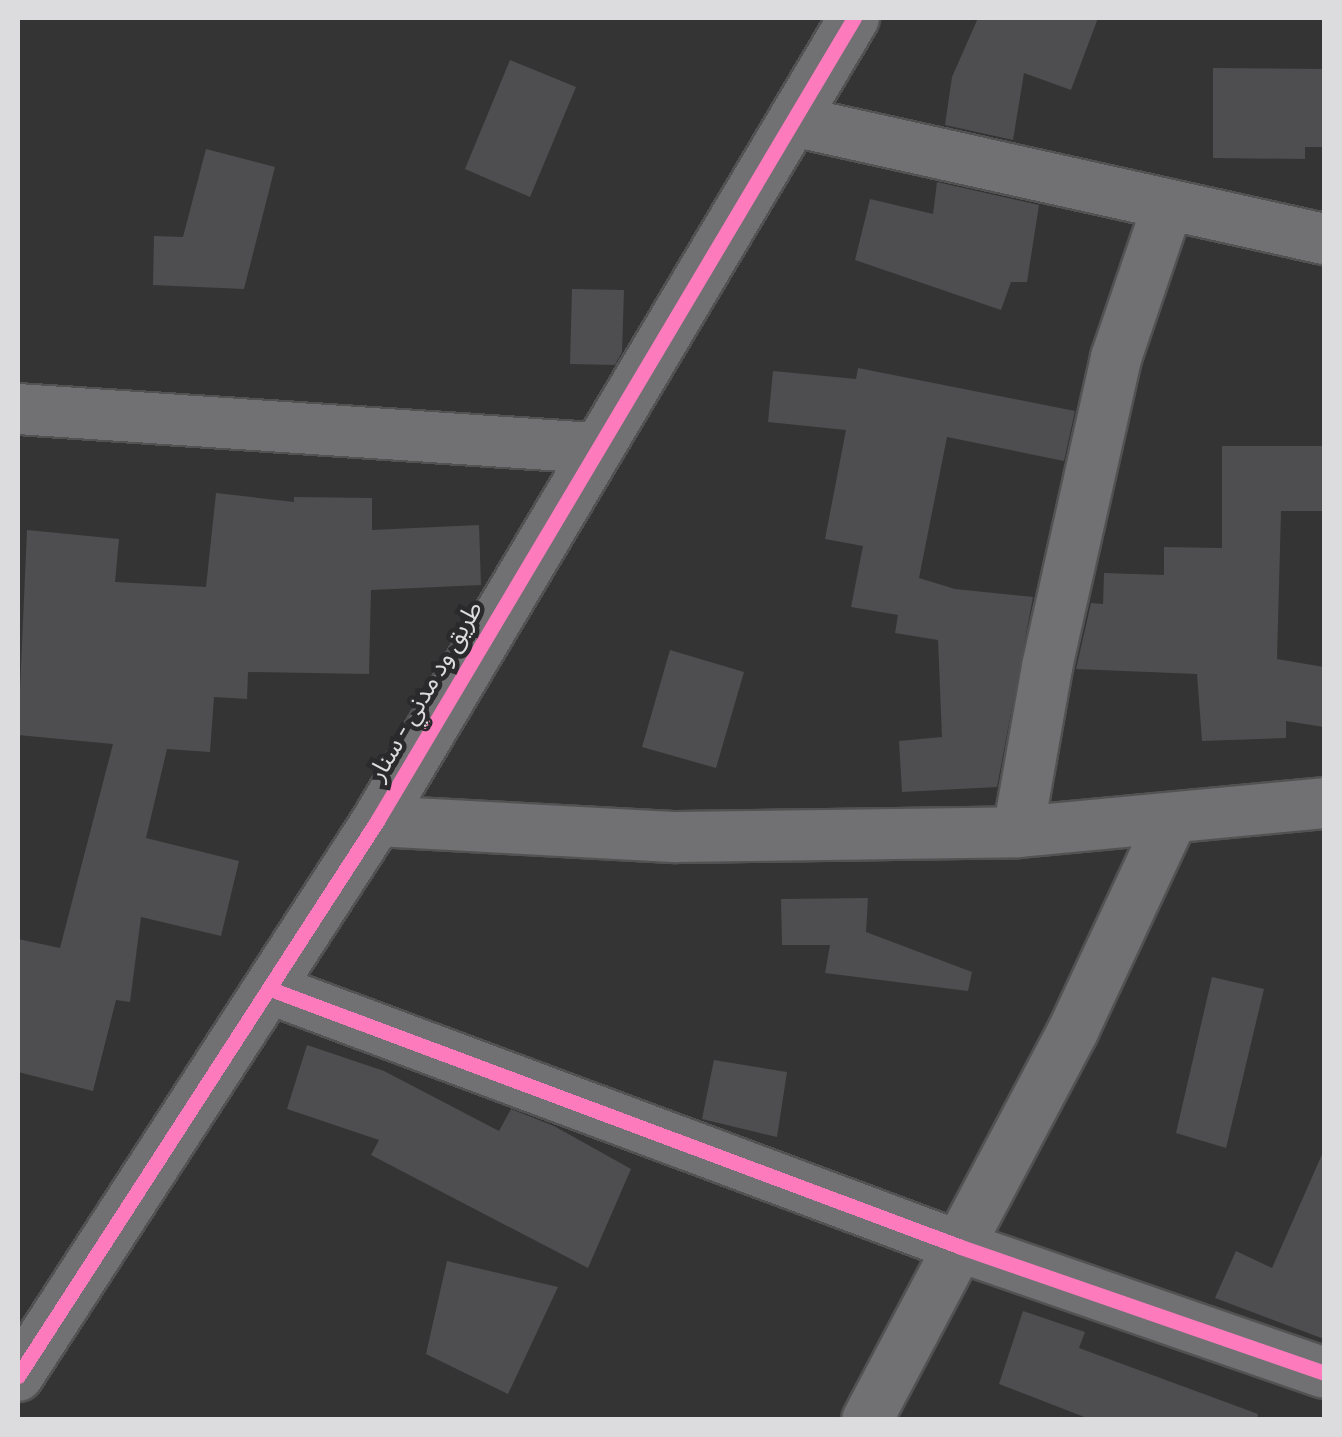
<!DOCTYPE html>
<meta charset="utf-8">
<style>
body{margin:0}
#map{position:relative;width:1342px;height:1437px;overflow:hidden;background:#343434;font-family:Commissioner,"Noto Sans Arabic",sans-serif}
div>[style]{position:absolute}
[style*='--x']{left:calc(var(--x)*1px);top:calc(var(--y)*1px);width:calc(var(--w)*1px);rotate:calc(var(--a)*1deg)}
.building>*{inset:0;background:#4e4e50}
.roads{filter:drop-shadow(2px 0 #525253) drop-shadow(-2px 0 #525253) drop-shadow(0 2px #525253) drop-shadow(0 -2px #525253)}
.minor>*{height:50px;margin:-25px;padding:0 25px;transform-origin:25px;border-radius:25px;background:#717072}
.cycleway>*{height:15px;margin:-7.5px;padding:0 7.5px;transform-origin:7.5px;border-radius:7.5px;background:#fd7abc}
span{translate:-50% -50%;white-space:nowrap;text-align:center;line-height:1.15;-webkit-text-stroke:9px #2a292b;paint-order:stroke}
.street-label{font-size:25px;color:#dcdcde}
.frame{position:absolute;inset:0;border:20px solid #dcdcde;pointer-events:none}
</style>
<div id="map">
<div class="building">
<i style="clip-path:polygon(978px 18px,1098px 18px,1071px 90px,1024px 73px,1013px 140px,945px 125px,952px 77px)"></i>
<i style="clip-path:polygon(510px 60px,576px 87px,530px 197px,465px 169px)"></i>
<i style="clip-path:polygon(1213px 68px,1324px 69px,1324px 147px,1305px 147px,1305px 159px,1213px 158px)"></i>
<i style="clip-path:polygon(206px 149px,275px 167px,244px 289px,153px 285px,154px 236px,183px 237px)"></i>
<i style="clip-path:polygon(937px 182px,1039px 205px,1027px 282px,1011px 282px,1001px 310px,855px 260px,870px 199px,933px 214px)"></i>
<i style="clip-path:polygon(572px 289px,624px 290px,622px 352px,615px 365px,570px 364px)"></i>
<i style="clip-path:polygon(858px 368px,1075px 411px,1064px 461px,947px 437px,919px 578px,955px 589px,1033px 597px,997px 787px,902px 792px,899px 741px,942px 737px,938px 640px,895px 633px,898px 615px,851px 607px,863px 546px,825px 539px,846px 430px,768px 422px,773px 371px,856px 379px)"></i>
<i style="clip-path:polygon(1222px 446px,1324px 446px,1324px 511px,1281px 511px,1277px 659px,1324px 667px,1324px 727px,1286px 721px,1286px 738px,1202px 741px,1197px 674px,1076px 669px,1091px 603px,1103px 604px,1104px 573px,1164px 575px,1164px 547px,1222px 548px)"></i>
<i style="clip-path:polygon(216px 493px,294px 502px,294px 497px,372px 498px,372px 530px,479px 525px,481px 585px,371px 590px,369px 674px,248px 672px,247px 699px,214px 697px,210px 752px,167px 749px,146px 838px,239px 861px,221px 936px,141px 917px,130px 1002px,116px 1000px,93px 1091px,18px 1072px,18px 939px,60px 948px,113px 744px,18px 735px,27px 530px,119px 539px,115px 582px,206px 587px)"></i>
<i style="clip-path:polygon(670px 650px,744px 672px,716px 768px,642px 747px)"></i>
<i style="clip-path:polygon(868px 898px,866px 932px,972px 972px,968px 991px,825px 973px,830px 945px,782px 945px,781px 899px)"></i>
<i style="clip-path:polygon(1212px 977px,1264px 989px,1226px 1148px,1176px 1133px)"></i>
<i style="clip-path:polygon(307px 1045px,384px 1071px,499px 1131px,511px 1109px,554px 1126px,631px 1169px,588px 1268px,371px 1155px,379px 1140px,287px 1109px)"></i>
<i style="clip-path:polygon(714px 1060px,787px 1072px,777px 1137px,702px 1119px)"></i>
<i style="clip-path:polygon(1324px 1150px,1324px 1339px,1215px 1298px,1236px 1251px,1272px 1268px)"></i>
<i style="clip-path:polygon(447px 1261px,558px 1287px,508px 1394px,426px 1354px)"></i>
<i style="clip-path:polygon(1023px 1311px,1085px 1332px,1079px 1348px,1258px 1414px,1257px 1420px,1092px 1420px,999px 1384px)"></i>
</div>
<div class="roads">
<div class="minor">
<i style="--x:793;--y:121;--w:544;--a:12.53"></i>
<i style="--x:18;--y:409;--w:576;--a:3.88"></i>
<i style="--x:377;--y:821;--w:300;--a:3.1"></i>
<i style="--x:677;--y:837;--w:341;--a:-0.8"></i>
<i style="--x:1018;--y:832;--w:307;--a:-5.4"></i>
<i style="--x:1018;--y:832;--w:168;--a:-80"></i>
<i style="--x:1047;--y:667;--w:317;--a:-77.4"></i>
<i style="--x:1116;--y:358;--w:162;--a:-71.2"></i>
<i style="--x:273;--y:990;--w:734;--a:20.48"></i>
<i style="--x:961;--y:1247;--w:384;--a:19.1"></i>
<i style="--x:18;--y:1376;--w:661;--a:-57.1"></i>
<i style="--x:377;--y:821;--w:934;--a:-59.29"></i>
<i style="--x:867;--y:1420;--w:440;--a:-62.1"></i>
<i style="--x:1073;--y:1031;--w:234;--a:-65"></i>
</div>
</div>
<div class="cycleway">
<i style="--x:273;--y:990;--w:734;--a:20.48"></i>
<i style="--x:961;--y:1247;--w:384;--a:19.1"></i>
<i style="--x:18;--y:1376;--w:661;--a:-57.1"></i>
<i style="--x:377;--y:821;--w:934;--a:-59.29"></i>
</div>
<div class="street-label">
<span style="left:424px;top:690px;rotate:-60deg">طريق ود مدني - سنار</span>
</div>
<div class="frame"></div>
</div>
